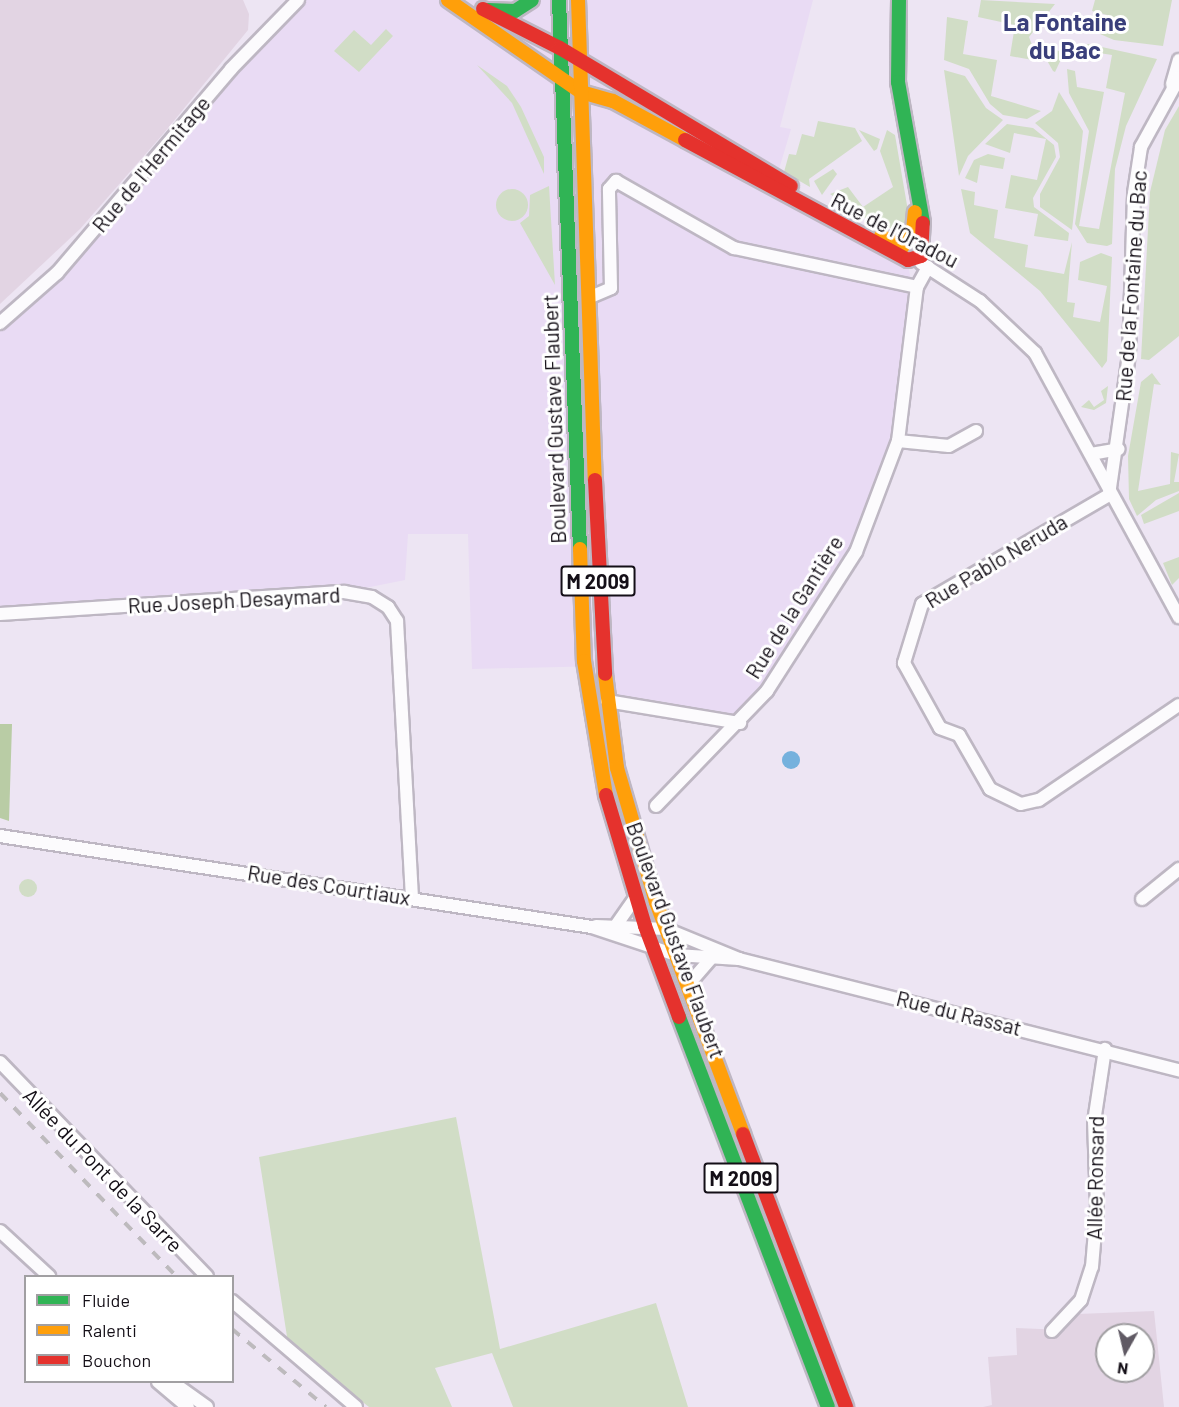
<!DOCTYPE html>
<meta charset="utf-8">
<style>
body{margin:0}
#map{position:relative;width:1179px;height:1407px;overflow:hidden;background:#ede5f3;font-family:Barlow,sans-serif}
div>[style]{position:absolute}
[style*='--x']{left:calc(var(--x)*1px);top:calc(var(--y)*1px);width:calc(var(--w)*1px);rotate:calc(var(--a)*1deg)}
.built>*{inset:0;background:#e9dbf4}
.industrial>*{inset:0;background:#e2d4e3}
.green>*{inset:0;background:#d1ddc6}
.round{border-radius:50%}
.forest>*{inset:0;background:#b9cca5}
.water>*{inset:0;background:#75b1dd}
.roads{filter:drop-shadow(2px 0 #beb7c3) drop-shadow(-2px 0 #beb7c3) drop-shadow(0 2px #beb7c3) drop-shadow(0 -2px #beb7c3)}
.street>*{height:12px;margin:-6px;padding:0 6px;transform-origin:6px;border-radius:6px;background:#fcfbfd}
.fast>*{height:14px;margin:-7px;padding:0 7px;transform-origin:7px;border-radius:7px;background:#30b455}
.slow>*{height:14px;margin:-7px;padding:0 7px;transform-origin:7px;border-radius:7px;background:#ff9f0a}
.jam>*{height:14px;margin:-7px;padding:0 7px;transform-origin:7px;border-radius:7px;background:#e5322d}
.rail>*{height:4px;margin-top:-2px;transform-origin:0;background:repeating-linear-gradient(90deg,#bdbabd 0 10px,transparent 0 20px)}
span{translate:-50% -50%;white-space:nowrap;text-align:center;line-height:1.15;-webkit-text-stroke:6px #fff;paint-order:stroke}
.shield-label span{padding:2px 4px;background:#fff;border:2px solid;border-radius:4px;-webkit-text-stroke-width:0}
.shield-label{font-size:20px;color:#140f17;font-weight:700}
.street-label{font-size:21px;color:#140f17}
.quarter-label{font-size:24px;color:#3a3f7b;font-weight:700}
.legend{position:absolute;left:24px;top:1275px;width:210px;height:108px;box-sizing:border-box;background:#fff;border:2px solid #a19fa2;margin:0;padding:8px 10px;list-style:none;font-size:18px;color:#140f17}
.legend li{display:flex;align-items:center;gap:12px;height:30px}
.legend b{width:30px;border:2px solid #a19fa2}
.north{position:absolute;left:1095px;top:1323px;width:60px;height:60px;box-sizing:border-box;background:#fff;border:2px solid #a19fa2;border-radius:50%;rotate:188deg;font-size:16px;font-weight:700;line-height:24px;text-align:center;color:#140f17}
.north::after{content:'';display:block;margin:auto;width:21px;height:27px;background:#605a64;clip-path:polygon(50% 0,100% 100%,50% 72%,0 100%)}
</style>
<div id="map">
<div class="built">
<i style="clip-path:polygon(300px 0,813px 0,780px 127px,791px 129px,771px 196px,909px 269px,916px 313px,898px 441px,856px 552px,740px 723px,607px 701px,602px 666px,472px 669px,468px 534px,408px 534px,405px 580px,345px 592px,0 615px,0 332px)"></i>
</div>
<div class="industrial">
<i style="clip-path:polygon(0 0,243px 0,249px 14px,248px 30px,164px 133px,80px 229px,0 304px)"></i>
<i style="clip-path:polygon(evenodd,1154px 1311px,1164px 1407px,983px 1407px,992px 1405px,988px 1357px,1017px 1355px,1016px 1328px,1065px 1330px,1078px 1314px,1154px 1311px,1107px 1335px,1143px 1335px,1143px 1371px,1107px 1371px,1107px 1335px)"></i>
</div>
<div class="green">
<i style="clip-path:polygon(981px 0,1055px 4px,1029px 37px,1038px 61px,1010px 56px,1015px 25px,978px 17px)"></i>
<i style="clip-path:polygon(1095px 0,1172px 0,1163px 46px,1114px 40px,1093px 31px,1090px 21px,1105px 24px,1107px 15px,1092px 11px)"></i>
<i style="clip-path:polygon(947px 17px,968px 21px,963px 54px,997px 60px,991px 96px,1041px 111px,1027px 119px,1003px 115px,990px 104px,969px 69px,944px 60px)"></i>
<i style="clip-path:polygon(386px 29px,393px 36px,359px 72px,334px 51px,354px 30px,371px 45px)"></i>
<i style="clip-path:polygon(1037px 43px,1064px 53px,1055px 72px,1053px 71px)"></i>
<i style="clip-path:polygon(1088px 44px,1157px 59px,1126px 126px,1115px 169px,1112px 244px,1107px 246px,1087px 243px,1075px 224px,1089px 131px,1069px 93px,1067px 69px,1075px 71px,1077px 87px,1104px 92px,1079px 226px,1099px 229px,1125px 93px,1106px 88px,1112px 55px,1080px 50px)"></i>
<i style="clip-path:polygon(477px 65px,507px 86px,521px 107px,544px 157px,544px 174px,512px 103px)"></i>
<i style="clip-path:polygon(944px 70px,965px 76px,986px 108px,1003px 120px,968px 156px,959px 176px)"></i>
<i style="clip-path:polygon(1059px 92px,1083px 131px,1072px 230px,1040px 207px,1040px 194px,1060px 157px,1058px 143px,1035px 123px,1052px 111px)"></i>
<i style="clip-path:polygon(1179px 106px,1179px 336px,1149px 360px,1141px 359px,1150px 192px,1165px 130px)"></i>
<i style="clip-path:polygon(818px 121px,855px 128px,862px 141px,809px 179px,810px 187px,784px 172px,789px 154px,796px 155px,802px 134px,814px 137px)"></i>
<i style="clip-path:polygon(1007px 124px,1033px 128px,1054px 145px,1056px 157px,1033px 198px,1034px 207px,1069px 233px,1068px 241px,1034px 236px,1038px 214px,1005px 208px,1011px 175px,1037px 180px,1046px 139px,1014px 133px,1010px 153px,985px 144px)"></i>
<i style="clip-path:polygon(859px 130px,880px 139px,877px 149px,874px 151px)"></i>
<i style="clip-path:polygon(887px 130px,895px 135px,908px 211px,906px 222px,893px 229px,871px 222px,830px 194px,848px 187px,863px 207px,893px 187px,880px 151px)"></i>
<i style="clip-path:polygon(988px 154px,1005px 158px,1003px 169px,980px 165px,977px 183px,965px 178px,974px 160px)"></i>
<i style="clip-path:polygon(833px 169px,837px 174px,822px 195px,814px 181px)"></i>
<i style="clip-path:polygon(549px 186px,555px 285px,520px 223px,529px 216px,530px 195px)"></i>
<i class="round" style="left:496px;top:189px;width:32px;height:32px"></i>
<i style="clip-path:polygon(961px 189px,975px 192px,974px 205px,998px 210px,994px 238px,1028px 245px,1025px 267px,1064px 274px,1072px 242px,1067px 302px,1075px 303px,1073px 317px,1100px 322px,1107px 286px,1078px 280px,1080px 262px,1101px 253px,1112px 257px,1107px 361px,1102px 368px,1040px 291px,970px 233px)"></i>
<i style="clip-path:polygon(1152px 373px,1161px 385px,1154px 384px,1138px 491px,1170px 484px,1171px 452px,1179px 454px,1174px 482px,1179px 482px,1179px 491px,1156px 500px,1137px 516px,1129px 499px,1128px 456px,1141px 382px)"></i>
<i style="clip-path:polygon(1108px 386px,1106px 403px,1094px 410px,1081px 407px,1089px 400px,1094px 407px,1104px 400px,1101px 391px)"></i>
<i style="clip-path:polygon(1179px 493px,1179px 511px,1144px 524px,1141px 515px)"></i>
<i style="clip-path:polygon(1179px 557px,1179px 578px,1172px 585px,1163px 563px)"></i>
<i class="round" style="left:19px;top:879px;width:18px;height:18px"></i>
<i style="clip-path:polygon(456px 1117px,500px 1349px,656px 1303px,688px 1407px,513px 1407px,492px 1353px,435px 1368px,452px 1407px,369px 1407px,288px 1343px,259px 1157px)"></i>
</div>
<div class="forest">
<i style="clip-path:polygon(0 724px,12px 724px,9px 821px,0 818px)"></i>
</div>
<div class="water">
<i class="round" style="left:782px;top:751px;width:18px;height:18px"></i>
</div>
<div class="roads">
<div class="street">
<i style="--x:1172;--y:84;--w:25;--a:-74"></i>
<i style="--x:921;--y:263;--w:70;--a:32.8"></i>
<i style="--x:980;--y:301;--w:76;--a:43.4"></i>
<i style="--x:1035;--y:353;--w:301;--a:61.4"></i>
<i style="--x:588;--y:298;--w:25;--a:-23"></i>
<i style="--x:611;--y:288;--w:99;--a:-91.2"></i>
<i style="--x:609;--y:189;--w:11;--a:-49"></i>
<i style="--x:616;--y:181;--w:136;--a:29.6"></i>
<i style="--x:734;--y:248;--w:187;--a:12"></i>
<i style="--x:0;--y:323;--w:76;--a:-41.3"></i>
<i style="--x:57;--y:273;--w:268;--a:-49.5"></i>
<i style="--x:231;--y:69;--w:96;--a:-45.8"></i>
<i style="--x:898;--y:441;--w:51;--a:5.6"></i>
<i style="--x:949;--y:446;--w:31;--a:-29"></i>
<i style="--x:1091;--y:454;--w:28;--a:-10"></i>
<i style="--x:1109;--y:495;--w:216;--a:149.8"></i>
<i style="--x:922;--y:604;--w:62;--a:107"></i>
<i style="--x:904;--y:663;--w:74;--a:61"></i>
<i style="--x:940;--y:728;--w:20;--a:20"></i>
<i style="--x:959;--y:735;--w:62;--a:60.1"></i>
<i style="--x:990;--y:789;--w:34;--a:26"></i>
<i style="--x:1021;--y:804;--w:18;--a:-13"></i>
<i style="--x:1039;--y:800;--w:169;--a:-34.2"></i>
<i style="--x:1109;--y:495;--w:142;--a:-81.9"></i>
<i style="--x:1129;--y:354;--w:161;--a:-88.2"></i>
<i style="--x:1134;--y:193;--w:47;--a:-81.3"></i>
<i style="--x:1141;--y:147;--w:79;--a:-61.2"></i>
<i style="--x:0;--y:614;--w:345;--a:-3.7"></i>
<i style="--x:344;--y:592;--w:28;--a:10"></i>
<i style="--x:372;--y:597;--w:19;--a:32"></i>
<i style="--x:388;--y:607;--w:17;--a:57"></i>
<i style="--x:397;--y:621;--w:277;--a:86.9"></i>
<i style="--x:607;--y:701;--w:135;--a:9.4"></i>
<i style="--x:656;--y:806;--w:160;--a:-46"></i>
<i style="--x:767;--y:691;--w:165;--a:-57.4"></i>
<i style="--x:856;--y:552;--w:119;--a:-69.3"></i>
<i style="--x:898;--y:441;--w:155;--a:-83"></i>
<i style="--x:917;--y:287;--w:23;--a:-61"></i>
<i style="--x:0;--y:836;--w:599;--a:8.74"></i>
<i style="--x:592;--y:927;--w:89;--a:18.4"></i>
<i style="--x:676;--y:955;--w:63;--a:3.6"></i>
<i style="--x:1142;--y:899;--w:48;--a:-39"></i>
<i style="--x:617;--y:924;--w:32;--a:-55"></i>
<i style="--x:596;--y:926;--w:70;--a:2.5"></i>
<i style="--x:666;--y:929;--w:79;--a:22.3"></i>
<i style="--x:739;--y:959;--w:454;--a:14.2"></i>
<i style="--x:687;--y:986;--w:37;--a:-49"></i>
<i style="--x:0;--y:1062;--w:298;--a:46"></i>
<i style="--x:0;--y:1231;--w:67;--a:42.6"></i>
<i style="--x:232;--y:1301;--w:163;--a:40.5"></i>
<i style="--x:1052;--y:1331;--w:42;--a:-46.9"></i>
<i style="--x:1081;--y:1300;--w:35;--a:-72"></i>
<i style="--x:1092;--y:1267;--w:60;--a:-85.2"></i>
<i style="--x:1097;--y:1207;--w:85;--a:-92"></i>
<i style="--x:1094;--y:1122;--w:74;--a:-81.4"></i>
<i style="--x:158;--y:1382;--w:39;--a:40"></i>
<i style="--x:172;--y:1382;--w:43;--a:35.5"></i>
</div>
<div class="fast">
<i style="--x:559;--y:0;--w:549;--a:87.81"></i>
<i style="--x:899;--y:0;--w:82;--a:90.7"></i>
<i style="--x:898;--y:82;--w:143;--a:79.9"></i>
<i style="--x:488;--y:10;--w:27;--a:2"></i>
<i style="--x:515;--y:11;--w:20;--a:-33"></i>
<i style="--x:679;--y:1017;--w:417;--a:69.1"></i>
</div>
<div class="slow">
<i style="--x:448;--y:0;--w:162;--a:34.7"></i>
<i style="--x:581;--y:92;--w:33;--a:16"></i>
<i style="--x:613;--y:101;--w:82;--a:28.4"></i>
<i style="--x:578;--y:0;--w:480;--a:88"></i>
<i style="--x:881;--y:236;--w:24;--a:28"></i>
<i style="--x:902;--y:247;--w:20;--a:-57"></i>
<i style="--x:913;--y:230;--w:18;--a:-84"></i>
<i style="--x:580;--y:549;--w:112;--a:88"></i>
<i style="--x:584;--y:661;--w:136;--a:80.7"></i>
<i style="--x:605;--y:674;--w:95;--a:82.7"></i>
<i style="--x:617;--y:768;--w:140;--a:73.8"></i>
<i style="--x:656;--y:902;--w:248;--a:69.4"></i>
</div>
<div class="jam">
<i style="--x:483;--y:9;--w:86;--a:26.9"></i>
<i style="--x:560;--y:48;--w:269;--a:30.9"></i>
<i style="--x:685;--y:140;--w:253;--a:28.3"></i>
<i style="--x:908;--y:260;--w:14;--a:-17"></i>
<i style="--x:921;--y:256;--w:33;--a:-87"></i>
<i style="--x:595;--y:480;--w:194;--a:87"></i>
<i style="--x:606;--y:795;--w:137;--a:73.4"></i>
<i style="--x:645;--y:926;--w:97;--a:69.5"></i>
<i style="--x:743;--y:1134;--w:292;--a:69.3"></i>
</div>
</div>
<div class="rail">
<i style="--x:0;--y:1093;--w:254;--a:46.1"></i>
<i style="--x:232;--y:1329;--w:122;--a:39.7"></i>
</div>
<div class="shield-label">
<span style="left:598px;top:581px">M 2009</span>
<span style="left:741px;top:1178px">M 2009</span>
</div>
<div class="street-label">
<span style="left:151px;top:164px;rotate:-50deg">Rue de l'Hermitage</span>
<span style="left:895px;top:230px;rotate:27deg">Rue de l'Oradou</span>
<span style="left:1131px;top:286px;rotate:-86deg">Rue de la Fontaine du Bac</span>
<span style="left:554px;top:419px;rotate:-92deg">Boulevard Gustave Flaubert</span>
<span style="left:996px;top:561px;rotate:-31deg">Rue Pablo Neruda</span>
<span style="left:234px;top:600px;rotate:-3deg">Rue Joseph Desaymard</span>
<span style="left:794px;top:607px;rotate:-58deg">Rue de la Gantière</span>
<span style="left:329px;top:885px;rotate:9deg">Rue des Courtiaux</span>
<span style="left:676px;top:940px;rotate:70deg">Boulevard Gustave Flaubert</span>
<span style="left:959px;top:1013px;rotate:14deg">Rue du Rassat</span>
<span style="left:103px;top:1170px;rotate:46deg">Allée du Pont de la Sarre</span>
<span style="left:1095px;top:1178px;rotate:-89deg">Allée Ronsard</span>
</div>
<div class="quarter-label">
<span style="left:1065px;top:36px">La Fontaine<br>du Bac</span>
</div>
<ul class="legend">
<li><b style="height:8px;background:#30b455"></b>Fluide</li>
<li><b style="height:8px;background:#ff9f0a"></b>Ralenti</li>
<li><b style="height:8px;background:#e5322d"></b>Bouchon</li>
</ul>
<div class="north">N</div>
</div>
